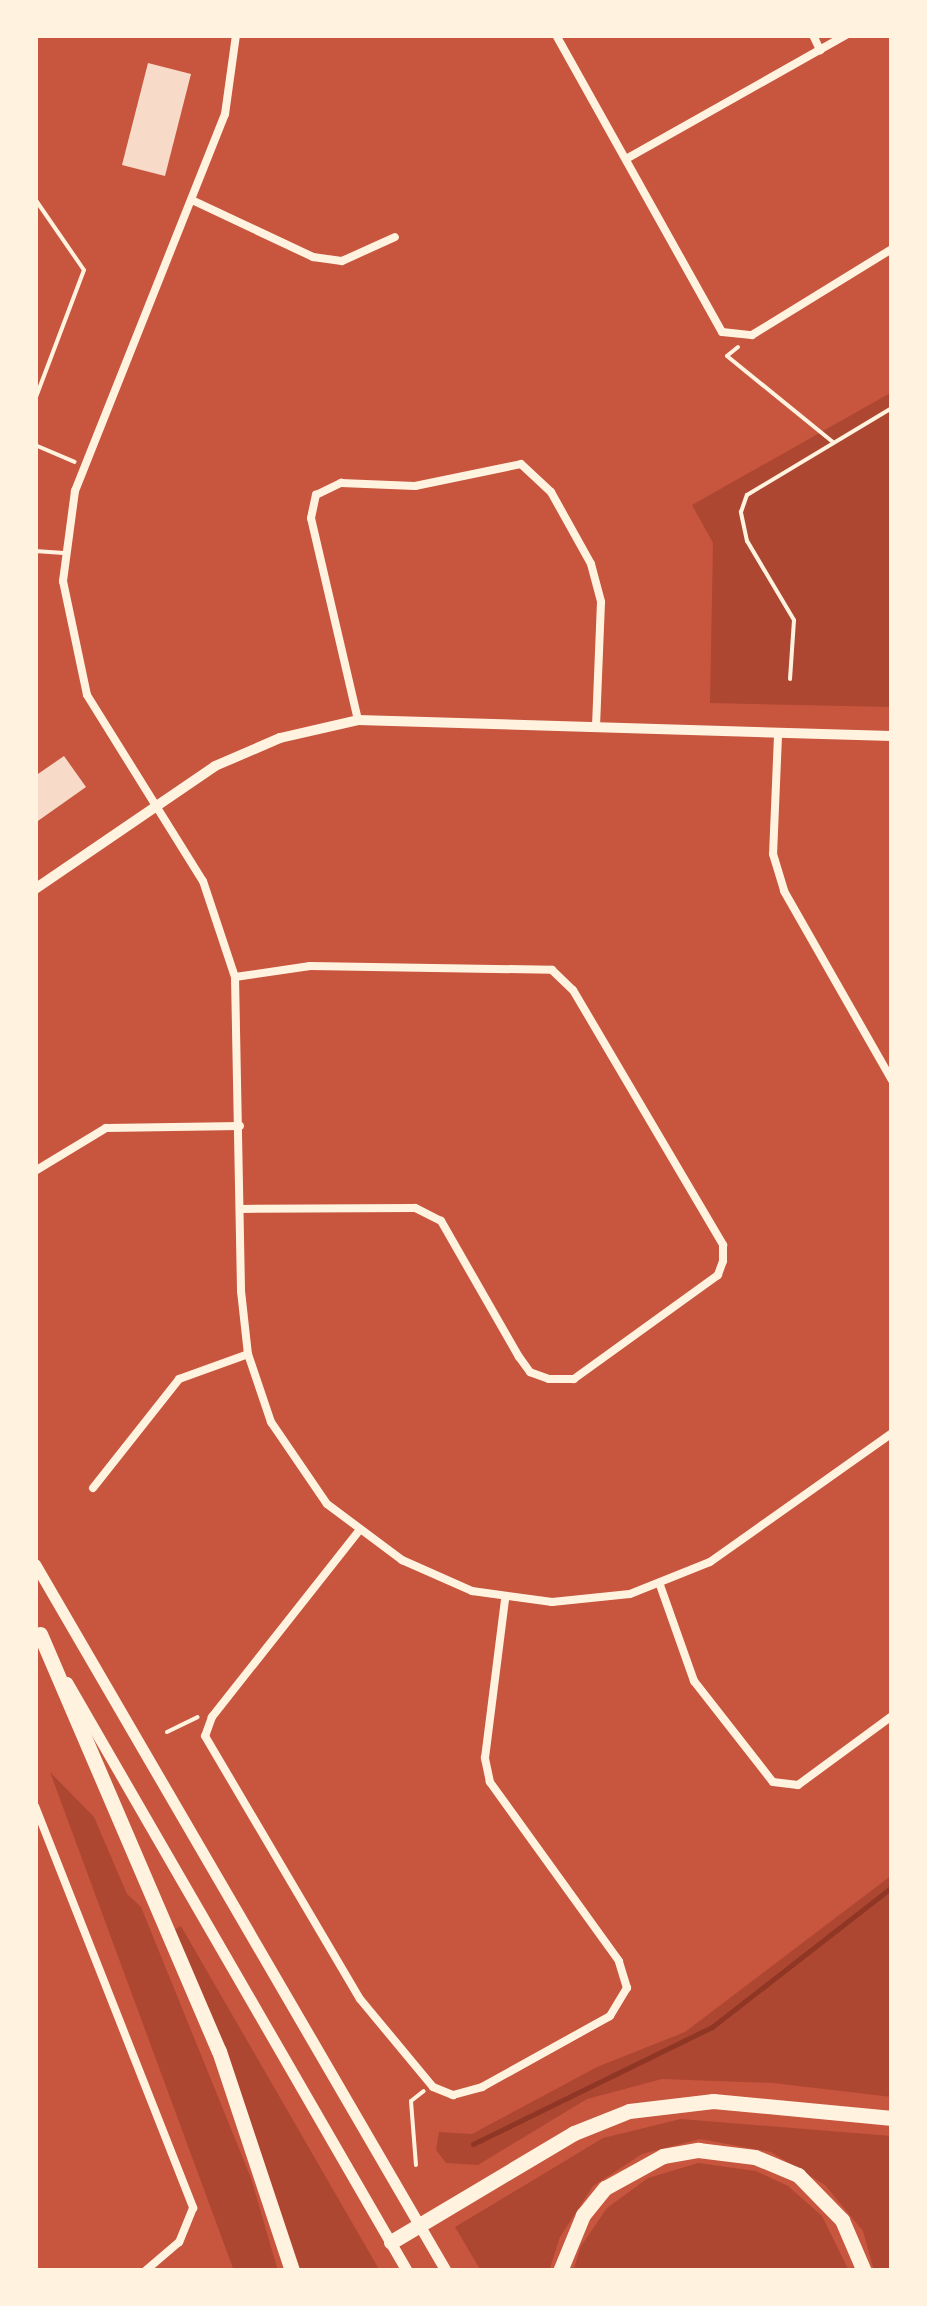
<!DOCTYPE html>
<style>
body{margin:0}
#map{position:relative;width:927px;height:2306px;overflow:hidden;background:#c8553d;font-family:Bitter,serif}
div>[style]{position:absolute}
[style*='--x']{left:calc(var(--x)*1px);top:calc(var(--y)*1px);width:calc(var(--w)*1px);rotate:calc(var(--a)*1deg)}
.green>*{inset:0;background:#ae4732}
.stream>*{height:5px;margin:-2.5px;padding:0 2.5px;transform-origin:2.5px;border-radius:2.5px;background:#8f3625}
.building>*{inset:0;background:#f7dbc8}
.path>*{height:4px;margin:-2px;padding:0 2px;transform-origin:2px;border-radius:2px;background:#fff3e0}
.service>*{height:4px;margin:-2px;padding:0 2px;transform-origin:2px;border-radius:2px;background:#fff3e0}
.minor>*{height:8px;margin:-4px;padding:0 4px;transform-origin:4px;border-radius:4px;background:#fff3e0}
.tertiary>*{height:10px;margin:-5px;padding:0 5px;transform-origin:5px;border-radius:5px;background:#fff3e0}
.secondary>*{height:11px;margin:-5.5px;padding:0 5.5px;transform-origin:5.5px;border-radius:5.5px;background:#fff3e0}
.motorway>*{height:15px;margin:-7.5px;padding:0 7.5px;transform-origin:7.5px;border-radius:7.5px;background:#fff3e0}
span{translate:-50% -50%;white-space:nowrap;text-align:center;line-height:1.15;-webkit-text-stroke:8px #fff3e0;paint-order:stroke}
.frame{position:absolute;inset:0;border:38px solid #fff3e0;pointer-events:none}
</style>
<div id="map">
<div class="green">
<i style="clip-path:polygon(892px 392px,892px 707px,710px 703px,713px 543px,692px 505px)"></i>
<i style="clip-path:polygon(50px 1772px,94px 1817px,127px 1894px,141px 1907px,251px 2178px,278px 2271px,234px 2271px)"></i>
<i style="clip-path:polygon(892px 1875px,892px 2097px,773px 2083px,662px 2079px,587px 2099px,478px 2165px,446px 2163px,436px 2150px,439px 2132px,472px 2134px,597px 2067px,685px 2032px)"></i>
<i style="clip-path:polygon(181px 1926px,380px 2271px,301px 2271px,226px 2050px,174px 1930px)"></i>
<i style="clip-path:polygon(681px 2119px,892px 2136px,892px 2271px,874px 2271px,863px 2231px,825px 2185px,771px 2152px,700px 2139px,642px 2154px,593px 2186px,560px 2237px,549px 2271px,481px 2271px,455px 2227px,603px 2138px)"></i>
<i style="clip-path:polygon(698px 2163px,756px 2171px,788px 2186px,822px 2216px,849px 2271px,573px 2271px,581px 2246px,607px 2208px,648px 2178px)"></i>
</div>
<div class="stream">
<i style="--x:473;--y:2144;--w:266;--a:-26.1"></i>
<i style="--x:712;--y:2027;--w:228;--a:-37.9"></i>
</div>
<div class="building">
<i style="clip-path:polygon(148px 63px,191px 74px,165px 176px,122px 165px)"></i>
<i style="clip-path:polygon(64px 756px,86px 787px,35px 823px,35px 776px)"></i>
</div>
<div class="path">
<i style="--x:738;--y:347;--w:14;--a:141"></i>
<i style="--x:727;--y:356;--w:136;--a:39.1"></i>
<i style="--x:35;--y:445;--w:43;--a:23"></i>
<i style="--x:790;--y:679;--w:59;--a:-86.1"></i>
<i style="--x:794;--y:620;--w:92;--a:-120.7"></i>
<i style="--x:747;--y:541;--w:30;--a:-102"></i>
<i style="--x:741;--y:512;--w:18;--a:-71"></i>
<i style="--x:747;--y:495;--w:169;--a:-31"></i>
<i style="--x:167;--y:1732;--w:34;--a:-26"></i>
<i style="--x:416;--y:2165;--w:64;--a:-94.5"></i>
<i style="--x:411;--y:2101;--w:16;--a:-38"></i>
</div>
<div class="service">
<i style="--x:35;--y:199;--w:86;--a:55.4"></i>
<i style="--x:84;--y:270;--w:139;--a:110.7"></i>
<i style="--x:35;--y:551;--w:29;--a:4"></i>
</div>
<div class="minor">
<i style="--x:236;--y:35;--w:80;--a:97.9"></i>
<i style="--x:225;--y:114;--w:406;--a:111.7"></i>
<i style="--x:75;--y:491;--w:91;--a:97.6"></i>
<i style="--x:63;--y:581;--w:116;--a:78.1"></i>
<i style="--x:87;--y:695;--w:219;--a:58.1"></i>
<i style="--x:203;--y:881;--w:101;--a:71.6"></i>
<i style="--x:235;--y:977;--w:314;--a:88.9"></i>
<i style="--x:241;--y:1291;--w:63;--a:83.7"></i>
<i style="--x:248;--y:1354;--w:72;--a:71.3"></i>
<i style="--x:271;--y:1422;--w:99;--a:55.7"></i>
<i style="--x:327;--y:1504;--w:94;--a:36.7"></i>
<i style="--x:402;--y:1560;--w:77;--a:23.9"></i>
<i style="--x:472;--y:1591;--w:81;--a:7.8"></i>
<i style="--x:552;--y:1602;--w:78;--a:-5.9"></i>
<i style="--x:630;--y:1594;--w:86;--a:-21.8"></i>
<i style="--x:710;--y:1562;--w:223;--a:-35.3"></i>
<i style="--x:556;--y:35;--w:340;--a:60.8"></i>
<i style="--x:722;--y:332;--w:30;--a:6"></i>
<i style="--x:752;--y:335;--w:164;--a:-31.6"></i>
<i style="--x:813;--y:35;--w:17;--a:65"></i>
<i style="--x:626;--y:159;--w:253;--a:-29.4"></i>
<i style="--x:194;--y:201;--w:132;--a:25.2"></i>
<i style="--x:313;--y:257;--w:29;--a:8"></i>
<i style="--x:342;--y:261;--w:58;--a:-24.4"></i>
<i style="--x:358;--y:720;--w:207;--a:-103.1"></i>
<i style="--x:311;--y:518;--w:24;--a:-78"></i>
<i style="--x:316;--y:495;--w:28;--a:-26"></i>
<i style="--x:341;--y:483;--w:74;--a:2.3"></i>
<i style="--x:415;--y:486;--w:108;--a:-11.7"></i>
<i style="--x:521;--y:464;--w:41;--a:43"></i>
<i style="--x:551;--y:492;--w:82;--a:60.9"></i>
<i style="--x:591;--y:564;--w:39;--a:75"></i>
<i style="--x:601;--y:602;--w:126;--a:92.3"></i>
<i style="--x:778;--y:736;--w:118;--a:92.4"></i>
<i style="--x:773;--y:854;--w:39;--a:73"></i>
<i style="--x:784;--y:891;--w:218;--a:60.3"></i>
<i style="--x:235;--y:977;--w:76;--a:-8.3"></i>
<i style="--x:310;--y:966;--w:242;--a:0.9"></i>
<i style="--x:552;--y:970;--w:29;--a:44"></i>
<i style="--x:573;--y:990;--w:296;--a:59.5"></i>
<i style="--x:723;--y:1245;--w:16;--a:90"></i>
<i style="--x:723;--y:1261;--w:15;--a:110"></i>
<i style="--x:718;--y:1275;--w:178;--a:144.2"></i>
<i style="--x:574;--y:1379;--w:25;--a:180"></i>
<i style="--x:549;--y:1379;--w:20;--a:-160"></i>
<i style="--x:530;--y:1372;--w:19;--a:-126"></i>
<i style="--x:519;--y:1357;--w:157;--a:-119.8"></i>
<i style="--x:441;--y:1221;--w:29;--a:-153"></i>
<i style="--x:415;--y:1208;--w:175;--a:179.7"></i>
<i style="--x:35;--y:1171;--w:83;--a:-31.2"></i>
<i style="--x:106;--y:1128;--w:134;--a:-0.9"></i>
<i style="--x:93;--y:1488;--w:139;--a:-51.7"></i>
<i style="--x:179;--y:1379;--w:73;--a:-19.9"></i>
<i style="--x:358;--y:1532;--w:236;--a:128.3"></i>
<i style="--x:212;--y:1717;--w:20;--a:110"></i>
<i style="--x:205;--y:1736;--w:305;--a:59.5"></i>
<i style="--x:360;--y:1999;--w:114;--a:50.3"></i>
<i style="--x:433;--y:2087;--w:22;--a:22"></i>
<i style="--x:453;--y:2095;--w:30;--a:-15"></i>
<i style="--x:482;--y:2087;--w:146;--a:-29"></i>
<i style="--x:610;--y:2016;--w:33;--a:-59"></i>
<i style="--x:627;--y:1988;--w:28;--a:-107"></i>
<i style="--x:619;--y:1961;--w:221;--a:-125.8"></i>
<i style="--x:490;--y:1782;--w:25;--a:-102"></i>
<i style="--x:485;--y:1758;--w:160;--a:-82.8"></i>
<i style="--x:660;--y:1585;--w:102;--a:70.5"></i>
<i style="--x:694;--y:1681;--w:128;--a:52"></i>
<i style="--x:773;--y:1782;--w:25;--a:7"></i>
<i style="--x:798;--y:1785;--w:117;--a:-36.3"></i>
<i style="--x:35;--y:1806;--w:432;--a:68.5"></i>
<i style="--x:193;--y:2208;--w:37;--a:112"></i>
<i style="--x:179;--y:2242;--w:45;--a:139.5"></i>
</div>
<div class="tertiary">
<i style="--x:35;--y:889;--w:218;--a:-34.3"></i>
<i style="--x:215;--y:766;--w:71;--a:-23.3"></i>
<i style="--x:280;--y:738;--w:80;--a:-13"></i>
<i style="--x:358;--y:720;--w:534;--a:1.72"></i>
</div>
<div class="secondary">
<i style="--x:35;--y:1564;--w:818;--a:59.83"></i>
<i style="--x:67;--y:1682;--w:680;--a:60"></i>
</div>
<div class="motorway">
<i style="--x:40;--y:1634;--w:454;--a:66.8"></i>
<i style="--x:219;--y:2051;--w:232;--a:71.6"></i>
<i style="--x:391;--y:2242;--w:213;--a:-30.8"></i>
<i style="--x:574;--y:2133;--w:59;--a:-21.8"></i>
<i style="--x:629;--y:2111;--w:85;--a:-6.8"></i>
<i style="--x:713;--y:2101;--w:180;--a:5.4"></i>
<i style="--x:560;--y:2271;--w:61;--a:-67.7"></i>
<i style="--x:583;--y:2215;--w:35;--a:-51"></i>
<i style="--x:605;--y:2188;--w:66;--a:-28.9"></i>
<i style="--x:663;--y:2156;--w:36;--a:-10"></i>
<i style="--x:698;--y:2150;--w:57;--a:7"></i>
<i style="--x:755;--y:2157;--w:47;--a:22.7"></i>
<i style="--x:798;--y:2175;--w:63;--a:45.6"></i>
<i style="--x:842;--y:2220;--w:56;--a:66.7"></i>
</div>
<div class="frame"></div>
</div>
